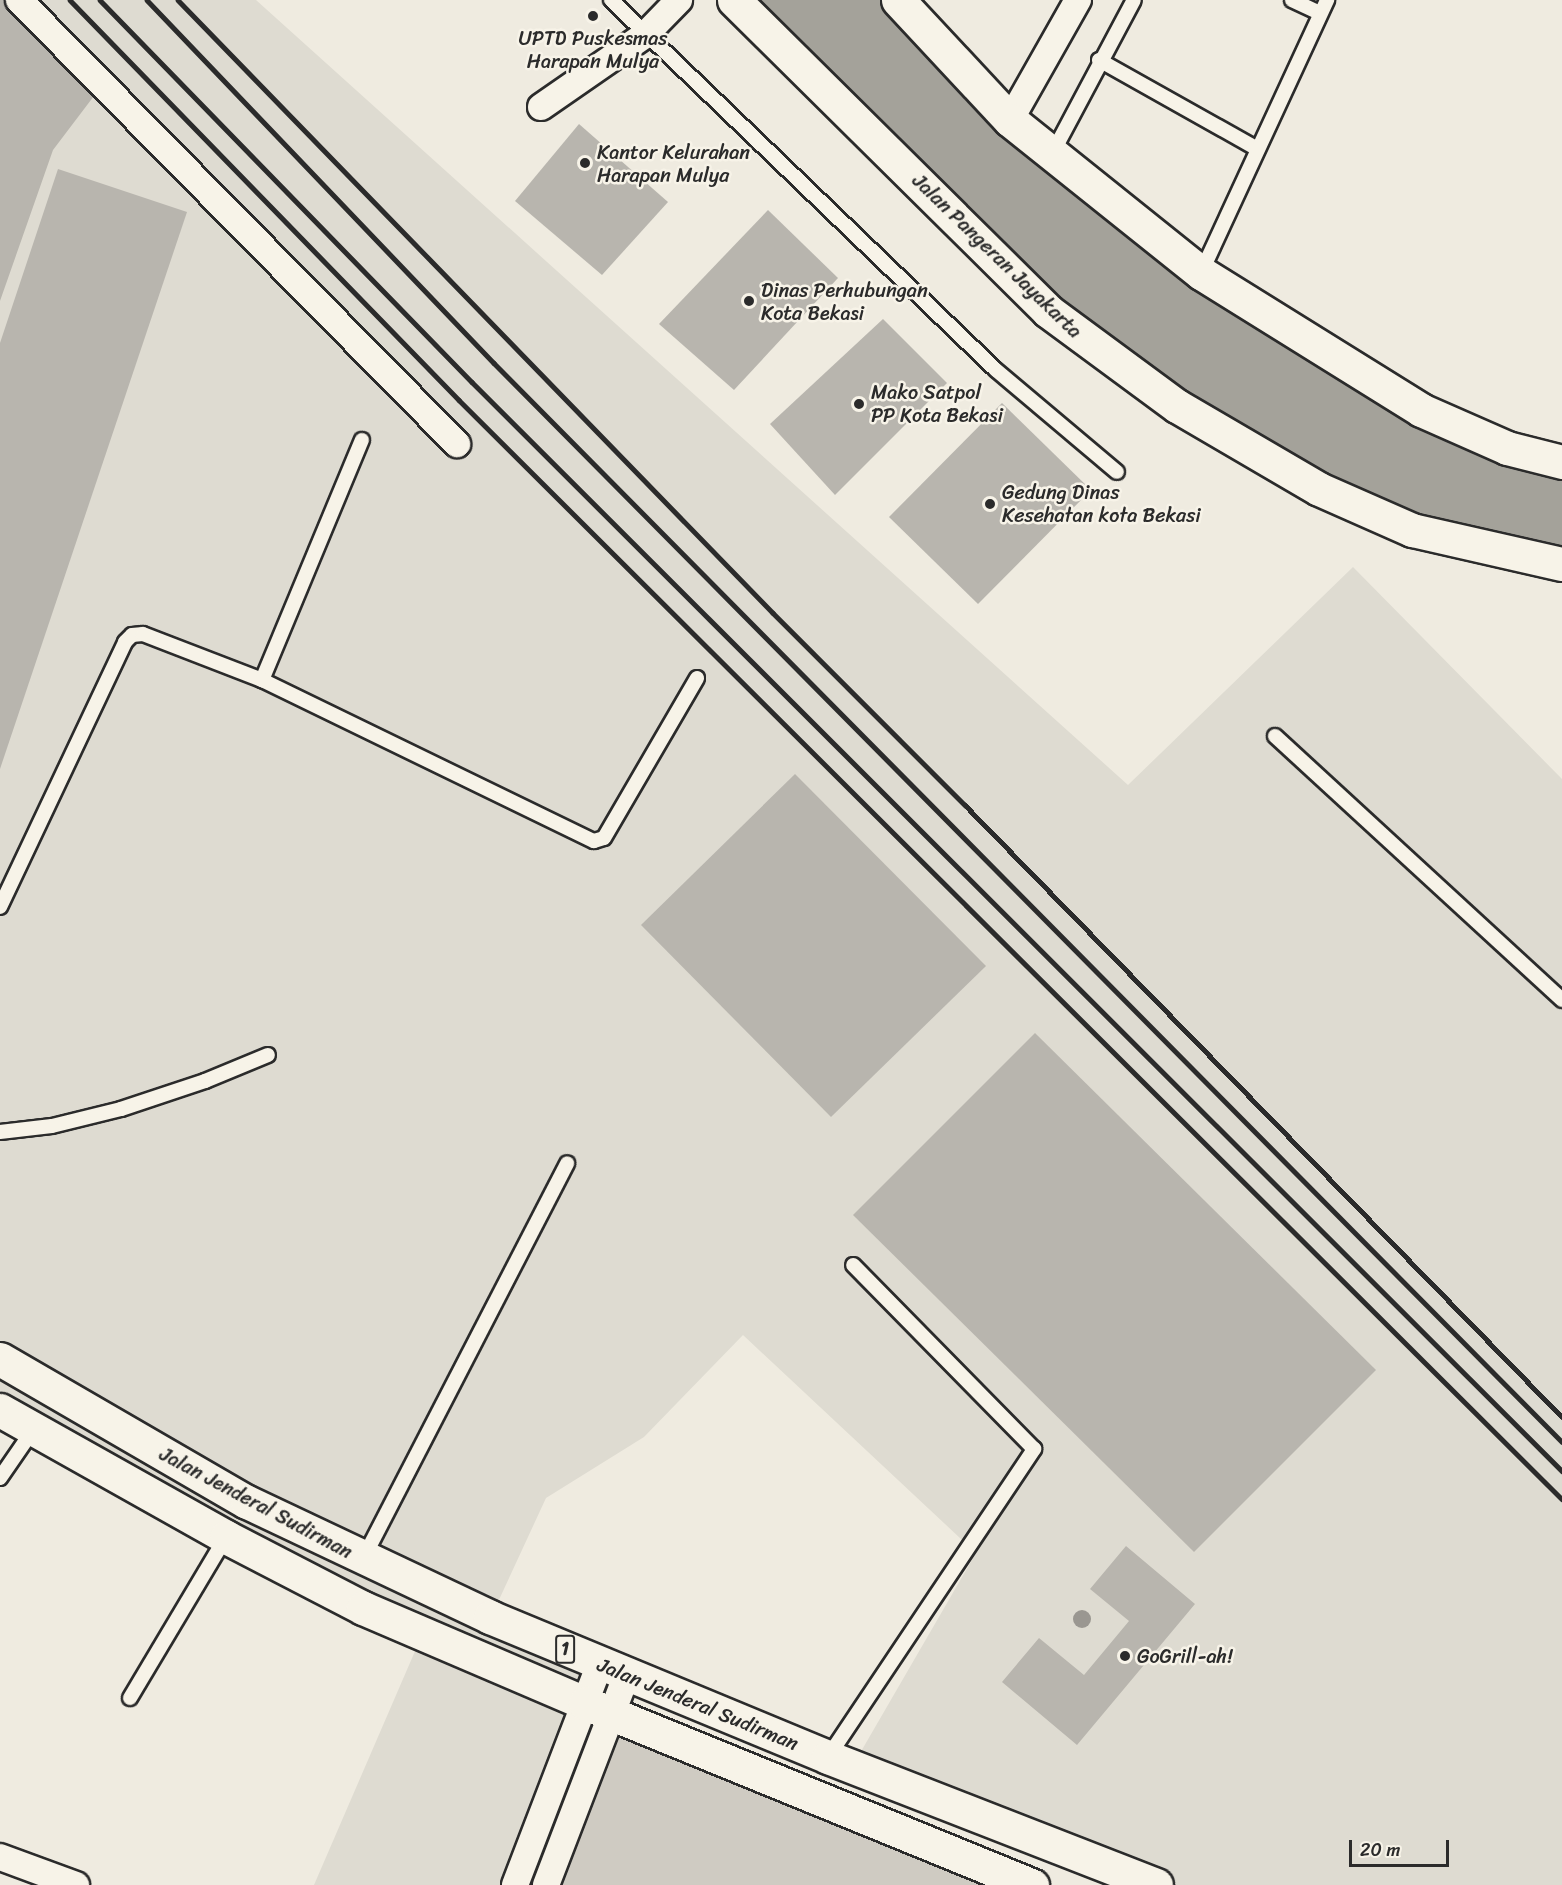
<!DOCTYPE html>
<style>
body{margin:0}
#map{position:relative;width:1562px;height:1885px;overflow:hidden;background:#efebe0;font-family:Sriracha,sans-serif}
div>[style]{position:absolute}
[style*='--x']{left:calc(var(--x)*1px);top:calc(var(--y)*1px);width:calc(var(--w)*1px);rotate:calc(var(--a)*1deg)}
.built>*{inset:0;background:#dedbd1}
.green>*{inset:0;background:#cfcbc2}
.water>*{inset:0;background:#a4a29a}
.building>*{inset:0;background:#b8b5ae}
.roads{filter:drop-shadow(2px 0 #2b2b2b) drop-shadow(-2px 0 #2b2b2b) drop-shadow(0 2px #2b2b2b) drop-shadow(0 -2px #2b2b2b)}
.service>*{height:14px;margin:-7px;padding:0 7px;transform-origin:7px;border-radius:7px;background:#f7f3e8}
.minor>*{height:26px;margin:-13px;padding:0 13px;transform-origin:13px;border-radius:13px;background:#f7f3e8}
.tertiary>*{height:33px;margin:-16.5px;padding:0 16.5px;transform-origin:16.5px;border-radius:16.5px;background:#f7f3e8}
.trunk>*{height:33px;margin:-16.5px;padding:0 16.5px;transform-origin:16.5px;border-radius:16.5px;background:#f7f3e8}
.rail>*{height:4.5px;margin:-2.25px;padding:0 2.25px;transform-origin:2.25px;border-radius:2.25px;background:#2b2b2b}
.trees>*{width:18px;height:18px;margin:-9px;border-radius:50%;background:#9a9791}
.dots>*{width:16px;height:16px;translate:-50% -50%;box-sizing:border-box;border:3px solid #f7f3e8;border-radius:50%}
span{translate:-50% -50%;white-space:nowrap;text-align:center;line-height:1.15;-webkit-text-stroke:5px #f7f3e8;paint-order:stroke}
.shield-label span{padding:2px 4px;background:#f7f3e8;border:2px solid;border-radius:4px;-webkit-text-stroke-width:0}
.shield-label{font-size:18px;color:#2b2b2b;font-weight:700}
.poi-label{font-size:20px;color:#2b2b2b}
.left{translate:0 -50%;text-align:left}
.street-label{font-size:20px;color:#2b2b2b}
.scale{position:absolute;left:1349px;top:1840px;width:100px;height:27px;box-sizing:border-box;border:3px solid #2b2b2b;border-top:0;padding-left:8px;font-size:18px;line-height:21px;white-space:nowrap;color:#2b2b2b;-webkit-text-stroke:4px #f7f3e8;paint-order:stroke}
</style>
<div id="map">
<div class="built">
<i style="clip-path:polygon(0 0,256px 0,1128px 785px,1353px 567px,1562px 779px,1562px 1885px,1156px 1885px,852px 1767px,976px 1553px,743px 1335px,644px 1437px,546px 1498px,491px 1617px,600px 1664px,515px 1885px,314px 1885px,422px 1635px,0 1407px)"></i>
</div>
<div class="green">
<i style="clip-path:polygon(615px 1715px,1032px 1885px,551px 1885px)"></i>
</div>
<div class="water">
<i style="clip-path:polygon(732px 0,898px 0,1010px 120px,1421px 410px,1562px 462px,1562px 564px,1412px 530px,1177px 406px)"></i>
</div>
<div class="building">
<i style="clip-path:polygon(0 0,5px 0,100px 88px,53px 150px,0 301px)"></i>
<i style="clip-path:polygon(579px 124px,668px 202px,602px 275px,515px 201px)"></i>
<i style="clip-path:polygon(58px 169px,187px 212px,0 769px,0 343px)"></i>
<i style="clip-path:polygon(768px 210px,838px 278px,734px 390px,659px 324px)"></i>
<i style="clip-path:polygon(883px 319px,947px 383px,835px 495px,770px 424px)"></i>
<i style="clip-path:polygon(1002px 403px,1091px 490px,978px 604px,889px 517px)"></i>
<i style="clip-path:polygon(795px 774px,986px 966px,831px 1117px,641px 925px)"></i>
<i style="clip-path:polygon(1035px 1033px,1376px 1370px,1194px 1552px,853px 1215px)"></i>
<i style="clip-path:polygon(1126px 1546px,1195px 1604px,1077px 1745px,1002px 1682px,1039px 1638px,1084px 1675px,1129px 1621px,1090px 1589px)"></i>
</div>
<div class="roads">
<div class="service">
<i style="--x:611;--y:0;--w:534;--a:43.86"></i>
<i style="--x:996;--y:370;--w:158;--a:40.1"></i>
<i style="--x:1292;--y:0;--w:31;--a:25"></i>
<i style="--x:1099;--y:60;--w:180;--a:29.3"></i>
<i style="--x:1052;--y:154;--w:174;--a:-62"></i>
<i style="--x:1201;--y:273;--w:301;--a:-65.2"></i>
<i style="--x:262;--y:680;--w:260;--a:-67.4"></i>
<i style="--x:1275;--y:736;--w:390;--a:42.6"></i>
<i style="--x:0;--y:907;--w:293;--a:-64.7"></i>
<i style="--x:125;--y:642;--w:10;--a:-45"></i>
<i style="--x:132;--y:635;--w:11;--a:-5"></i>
<i style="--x:143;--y:634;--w:128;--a:21.1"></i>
<i style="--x:262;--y:680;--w:369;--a:25.9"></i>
<i style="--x:594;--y:841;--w:10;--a:-17"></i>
<i style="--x:604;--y:838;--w:185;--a:-59.8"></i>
<i style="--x:0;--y:1132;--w:52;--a:-6.6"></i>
<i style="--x:52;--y:1126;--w:71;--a:-13.8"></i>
<i style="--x:121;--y:1109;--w:89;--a:-18.4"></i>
<i style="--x:205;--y:1081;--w:68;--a:-22.4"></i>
<i style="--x:0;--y:1478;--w:58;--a:-55.5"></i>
<i style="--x:364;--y:1557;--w:443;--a:-62.7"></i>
<i style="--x:130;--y:1698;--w:187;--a:-59.2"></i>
<i style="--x:828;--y:1757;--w:371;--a:-56.2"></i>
<i style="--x:1034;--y:1449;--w:258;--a:-134.5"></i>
</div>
<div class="minor">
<i style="--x:19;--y:0;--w:624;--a:45.39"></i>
<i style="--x:541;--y:107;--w:126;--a:-34.7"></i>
<i style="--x:645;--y:35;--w:49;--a:-45.8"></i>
<i style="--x:1010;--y:120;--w:138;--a:-60.5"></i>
<i style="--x:0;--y:1857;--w:81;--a:20.2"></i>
<i style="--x:515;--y:1885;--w:237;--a:-69"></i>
<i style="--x:546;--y:1885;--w:226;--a:-69"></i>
</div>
<div class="tertiary">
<i style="--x:734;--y:0;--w:442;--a:44.7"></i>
<i style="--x:1048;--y:311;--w:160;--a:36.4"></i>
<i style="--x:1177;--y:406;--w:164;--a:30.3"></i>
<i style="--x:1319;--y:489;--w:102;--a:23.8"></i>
<i style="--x:1412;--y:530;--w:154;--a:12.8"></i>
<i style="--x:898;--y:0;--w:164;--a:47"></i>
<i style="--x:1010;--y:120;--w:245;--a:38.7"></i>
<i style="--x:1201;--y:273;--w:259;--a:31.9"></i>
<i style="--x:1421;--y:410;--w:94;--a:23.8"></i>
<i style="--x:1507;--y:448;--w:57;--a:14.3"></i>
</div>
<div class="trunk">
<i style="--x:0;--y:1359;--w:285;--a:30.1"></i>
<i style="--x:247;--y:1502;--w:269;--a:25.3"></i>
<i style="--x:490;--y:1617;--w:366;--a:22.5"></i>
<i style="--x:828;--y:1757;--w:352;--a:21.3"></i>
<i style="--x:0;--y:1410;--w:259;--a:29.3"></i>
<i style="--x:226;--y:1537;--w:154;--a:27.4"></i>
<i style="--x:363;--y:1608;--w:241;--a:23.2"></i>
<i style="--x:585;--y:1703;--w:483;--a:22.2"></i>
</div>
</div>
<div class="rail">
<i style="--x:70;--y:0;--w:558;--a:45.8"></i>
<i style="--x:459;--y:400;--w:1557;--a:44.9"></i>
<i style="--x:100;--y:0;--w:533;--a:45.76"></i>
<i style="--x:472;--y:382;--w:1541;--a:44.97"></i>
<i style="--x:147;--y:0;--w:502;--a:46.29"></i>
<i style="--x:494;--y:363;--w:1518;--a:45.29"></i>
<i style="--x:178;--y:0;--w:854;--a:45.85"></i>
<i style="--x:773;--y:613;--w:272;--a:45"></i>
<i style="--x:965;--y:805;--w:855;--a:45.71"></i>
</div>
<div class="trees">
<i style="left:1082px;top:1619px"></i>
</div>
<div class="dots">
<i style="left:593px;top:16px;background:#2b2b2b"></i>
<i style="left:585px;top:163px;background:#2b2b2b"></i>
<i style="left:749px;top:301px;background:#2b2b2b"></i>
<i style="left:859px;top:404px;background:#2b2b2b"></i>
<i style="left:990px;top:504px;background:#2b2b2b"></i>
<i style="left:1125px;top:1656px;background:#2b2b2b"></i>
</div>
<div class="shield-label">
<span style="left:565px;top:1649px">1</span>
</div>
<div class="poi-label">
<span style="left:593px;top:50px">UPTD Puskesmas<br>Harapan Mulya</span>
<span class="left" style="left:597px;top:164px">Kantor Kelurahan<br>Harapan Mulya</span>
<span class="left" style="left:761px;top:302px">Dinas Perhubungan<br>Kota Bekasi</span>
<span class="left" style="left:871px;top:404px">Mako Satpol<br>PP Kota Bekasi</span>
<span class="left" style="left:1002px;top:504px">Gedung Dinas<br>Kesehatan kota Bekasi</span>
<span class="left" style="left:1137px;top:1656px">GoGrill-ah!</span>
</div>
<div class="street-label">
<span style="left:997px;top:256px;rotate:44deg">Jalan Pangeran Jayakarta</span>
<span style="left:256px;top:1503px;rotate:28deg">Jalan Jenderal Sudirman</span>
<span style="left:698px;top:1704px;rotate:22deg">Jalan Jenderal Sudirman</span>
</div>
<div class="scale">20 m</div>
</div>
